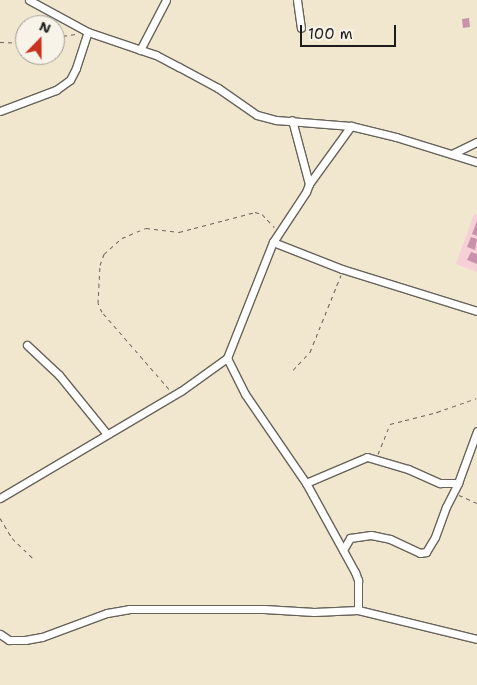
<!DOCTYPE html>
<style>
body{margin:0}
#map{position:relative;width:477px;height:685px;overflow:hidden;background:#f1e7cf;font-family:"Shantell Sans",sans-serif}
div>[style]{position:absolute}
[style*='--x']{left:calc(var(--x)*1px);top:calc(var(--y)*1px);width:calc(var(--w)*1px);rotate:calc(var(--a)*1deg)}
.built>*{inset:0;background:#f6cfd7}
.building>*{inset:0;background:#c893aa}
.path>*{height:1px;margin-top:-0.5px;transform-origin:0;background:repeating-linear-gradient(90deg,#67635b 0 4px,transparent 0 8px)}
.roads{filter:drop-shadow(1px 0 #67635b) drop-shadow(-1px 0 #67635b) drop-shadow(0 1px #67635b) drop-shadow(0 -1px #67635b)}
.minor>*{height:7px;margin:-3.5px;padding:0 3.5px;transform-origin:3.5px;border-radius:3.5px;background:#fff}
span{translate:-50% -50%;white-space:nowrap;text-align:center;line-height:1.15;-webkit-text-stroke:4px #f7f3e8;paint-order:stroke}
.north{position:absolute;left:15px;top:15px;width:50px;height:50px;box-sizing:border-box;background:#f7f3e8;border:1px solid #9f9d96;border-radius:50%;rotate:22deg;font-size:14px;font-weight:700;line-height:20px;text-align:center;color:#1c1c1c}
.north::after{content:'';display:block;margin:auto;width:18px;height:22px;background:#c8321e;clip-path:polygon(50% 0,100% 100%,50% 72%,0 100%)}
.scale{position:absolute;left:300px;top:25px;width:96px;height:22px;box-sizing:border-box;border:2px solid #1c1c1c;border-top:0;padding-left:6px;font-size:15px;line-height:18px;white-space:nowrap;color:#1c1c1c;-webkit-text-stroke:4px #f7f3e8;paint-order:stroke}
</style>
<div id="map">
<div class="built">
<i style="clip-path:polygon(474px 214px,477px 215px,477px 272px,456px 264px)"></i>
</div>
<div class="building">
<i style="clip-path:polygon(469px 18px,470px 27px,463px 28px,462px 19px)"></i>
<i style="clip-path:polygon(477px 221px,477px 236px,472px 234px)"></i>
<i style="clip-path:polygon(471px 237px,477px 239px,475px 250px,467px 247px)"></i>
<i style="clip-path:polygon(471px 252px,477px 254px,477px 264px,467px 260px)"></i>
</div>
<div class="path">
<i style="--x:55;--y:37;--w:21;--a:-8"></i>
<i style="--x:0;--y:42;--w:25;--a:2"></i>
<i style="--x:293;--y:370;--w:25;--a:-47"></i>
<i style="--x:310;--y:352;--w:83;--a:-68.1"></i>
<i style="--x:169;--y:389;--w:102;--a:-131"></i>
<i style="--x:102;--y:312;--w:10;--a:-114"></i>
<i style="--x:98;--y:303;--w:38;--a:-87"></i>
<i style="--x:100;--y:265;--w:12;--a:-70"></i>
<i style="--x:104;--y:254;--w:24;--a:-42"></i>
<i style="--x:122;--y:238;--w:26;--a:-23"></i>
<i style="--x:146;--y:228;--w:33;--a:7"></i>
<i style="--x:179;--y:232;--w:79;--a:-14.7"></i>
<i style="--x:255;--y:212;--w:7;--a:16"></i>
<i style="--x:262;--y:214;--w:18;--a:47"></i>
<i style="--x:378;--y:454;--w:32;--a:-68"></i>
<i style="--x:390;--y:424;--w:49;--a:-14.3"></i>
<i style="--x:437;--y:412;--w:42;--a:-19.3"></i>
<i style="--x:459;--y:495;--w:20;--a:24"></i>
<i style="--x:0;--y:518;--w:23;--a:59"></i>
<i style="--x:12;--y:538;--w:30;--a:44"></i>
</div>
<div class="roads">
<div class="minor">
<i style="--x:29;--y:0;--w:67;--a:28.5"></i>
<i style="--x:88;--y:32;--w:72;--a:18.7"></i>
<i style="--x:156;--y:55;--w:26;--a:28"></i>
<i style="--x:179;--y:67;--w:44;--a:28.3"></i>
<i style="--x:218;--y:88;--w:47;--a:34.7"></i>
<i style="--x:257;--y:115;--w:20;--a:15"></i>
<i style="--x:276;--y:120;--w:75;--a:4.6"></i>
<i style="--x:351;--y:126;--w:46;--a:13.7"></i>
<i style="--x:396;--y:137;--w:85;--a:17.2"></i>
<i style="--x:297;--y:0;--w:28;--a:82"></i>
<i style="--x:140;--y:50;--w:56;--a:-62.5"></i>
<i style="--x:0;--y:111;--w:60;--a:-20.6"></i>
<i style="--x:56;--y:90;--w:17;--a:-36"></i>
<i style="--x:70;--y:80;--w:13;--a:-63"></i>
<i style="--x:76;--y:68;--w:38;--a:-72"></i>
<i style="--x:452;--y:154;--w:28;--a:-26"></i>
<i style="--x:309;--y:184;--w:72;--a:-54.1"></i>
<i style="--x:273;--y:242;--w:74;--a:21.4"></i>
<i style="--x:342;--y:269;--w:141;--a:17.3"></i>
<i style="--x:27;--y:345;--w:44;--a:43.2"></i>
<i style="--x:59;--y:375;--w:76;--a:50.9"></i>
<i style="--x:227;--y:358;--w:40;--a:63.4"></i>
<i style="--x:245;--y:394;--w:108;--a:55.6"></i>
<i style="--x:306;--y:483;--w:102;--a:61.2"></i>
<i style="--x:355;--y:572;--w:9;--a:69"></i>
<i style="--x:358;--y:580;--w:30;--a:90"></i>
<i style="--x:306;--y:483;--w:66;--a:-23.1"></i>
<i style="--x:367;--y:457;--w:43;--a:16.3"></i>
<i style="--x:408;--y:469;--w:35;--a:24"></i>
<i style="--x:440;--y:483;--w:18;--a:0"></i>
<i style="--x:0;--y:498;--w:210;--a:-30.6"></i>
<i style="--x:181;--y:391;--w:57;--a:-35.7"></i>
<i style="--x:227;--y:358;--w:125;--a:-68.4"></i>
<i style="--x:273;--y:242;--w:60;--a:-56.6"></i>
<i style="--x:306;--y:192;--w:9;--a:-69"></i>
<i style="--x:309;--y:184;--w:66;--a:-104.9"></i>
<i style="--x:343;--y:550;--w:14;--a:-60"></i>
<i style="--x:350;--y:538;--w:21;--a:-8"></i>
<i style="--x:371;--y:535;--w:19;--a:12"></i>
<i style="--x:390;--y:539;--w:33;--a:25"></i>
<i style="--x:420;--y:553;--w:6;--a:-9"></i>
<i style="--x:426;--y:552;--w:17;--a:-59"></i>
<i style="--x:435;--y:537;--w:32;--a:-70"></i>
<i style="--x:446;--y:507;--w:27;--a:-63"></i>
<i style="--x:458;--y:483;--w:55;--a:-69.9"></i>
<i style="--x:0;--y:634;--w:11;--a:34"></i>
<i style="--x:9;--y:640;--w:16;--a:0"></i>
<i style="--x:25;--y:640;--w:17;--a:-10"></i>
<i style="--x:42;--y:637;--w:69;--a:-20.3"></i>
<i style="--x:107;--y:613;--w:22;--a:-10"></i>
<i style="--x:129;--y:609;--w:135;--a:0"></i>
<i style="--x:264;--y:609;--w:50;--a:3.4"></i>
<i style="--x:314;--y:612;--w:44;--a:-2.6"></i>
<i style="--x:358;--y:610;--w:122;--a:13.7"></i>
</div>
</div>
<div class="north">N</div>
<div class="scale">100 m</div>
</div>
